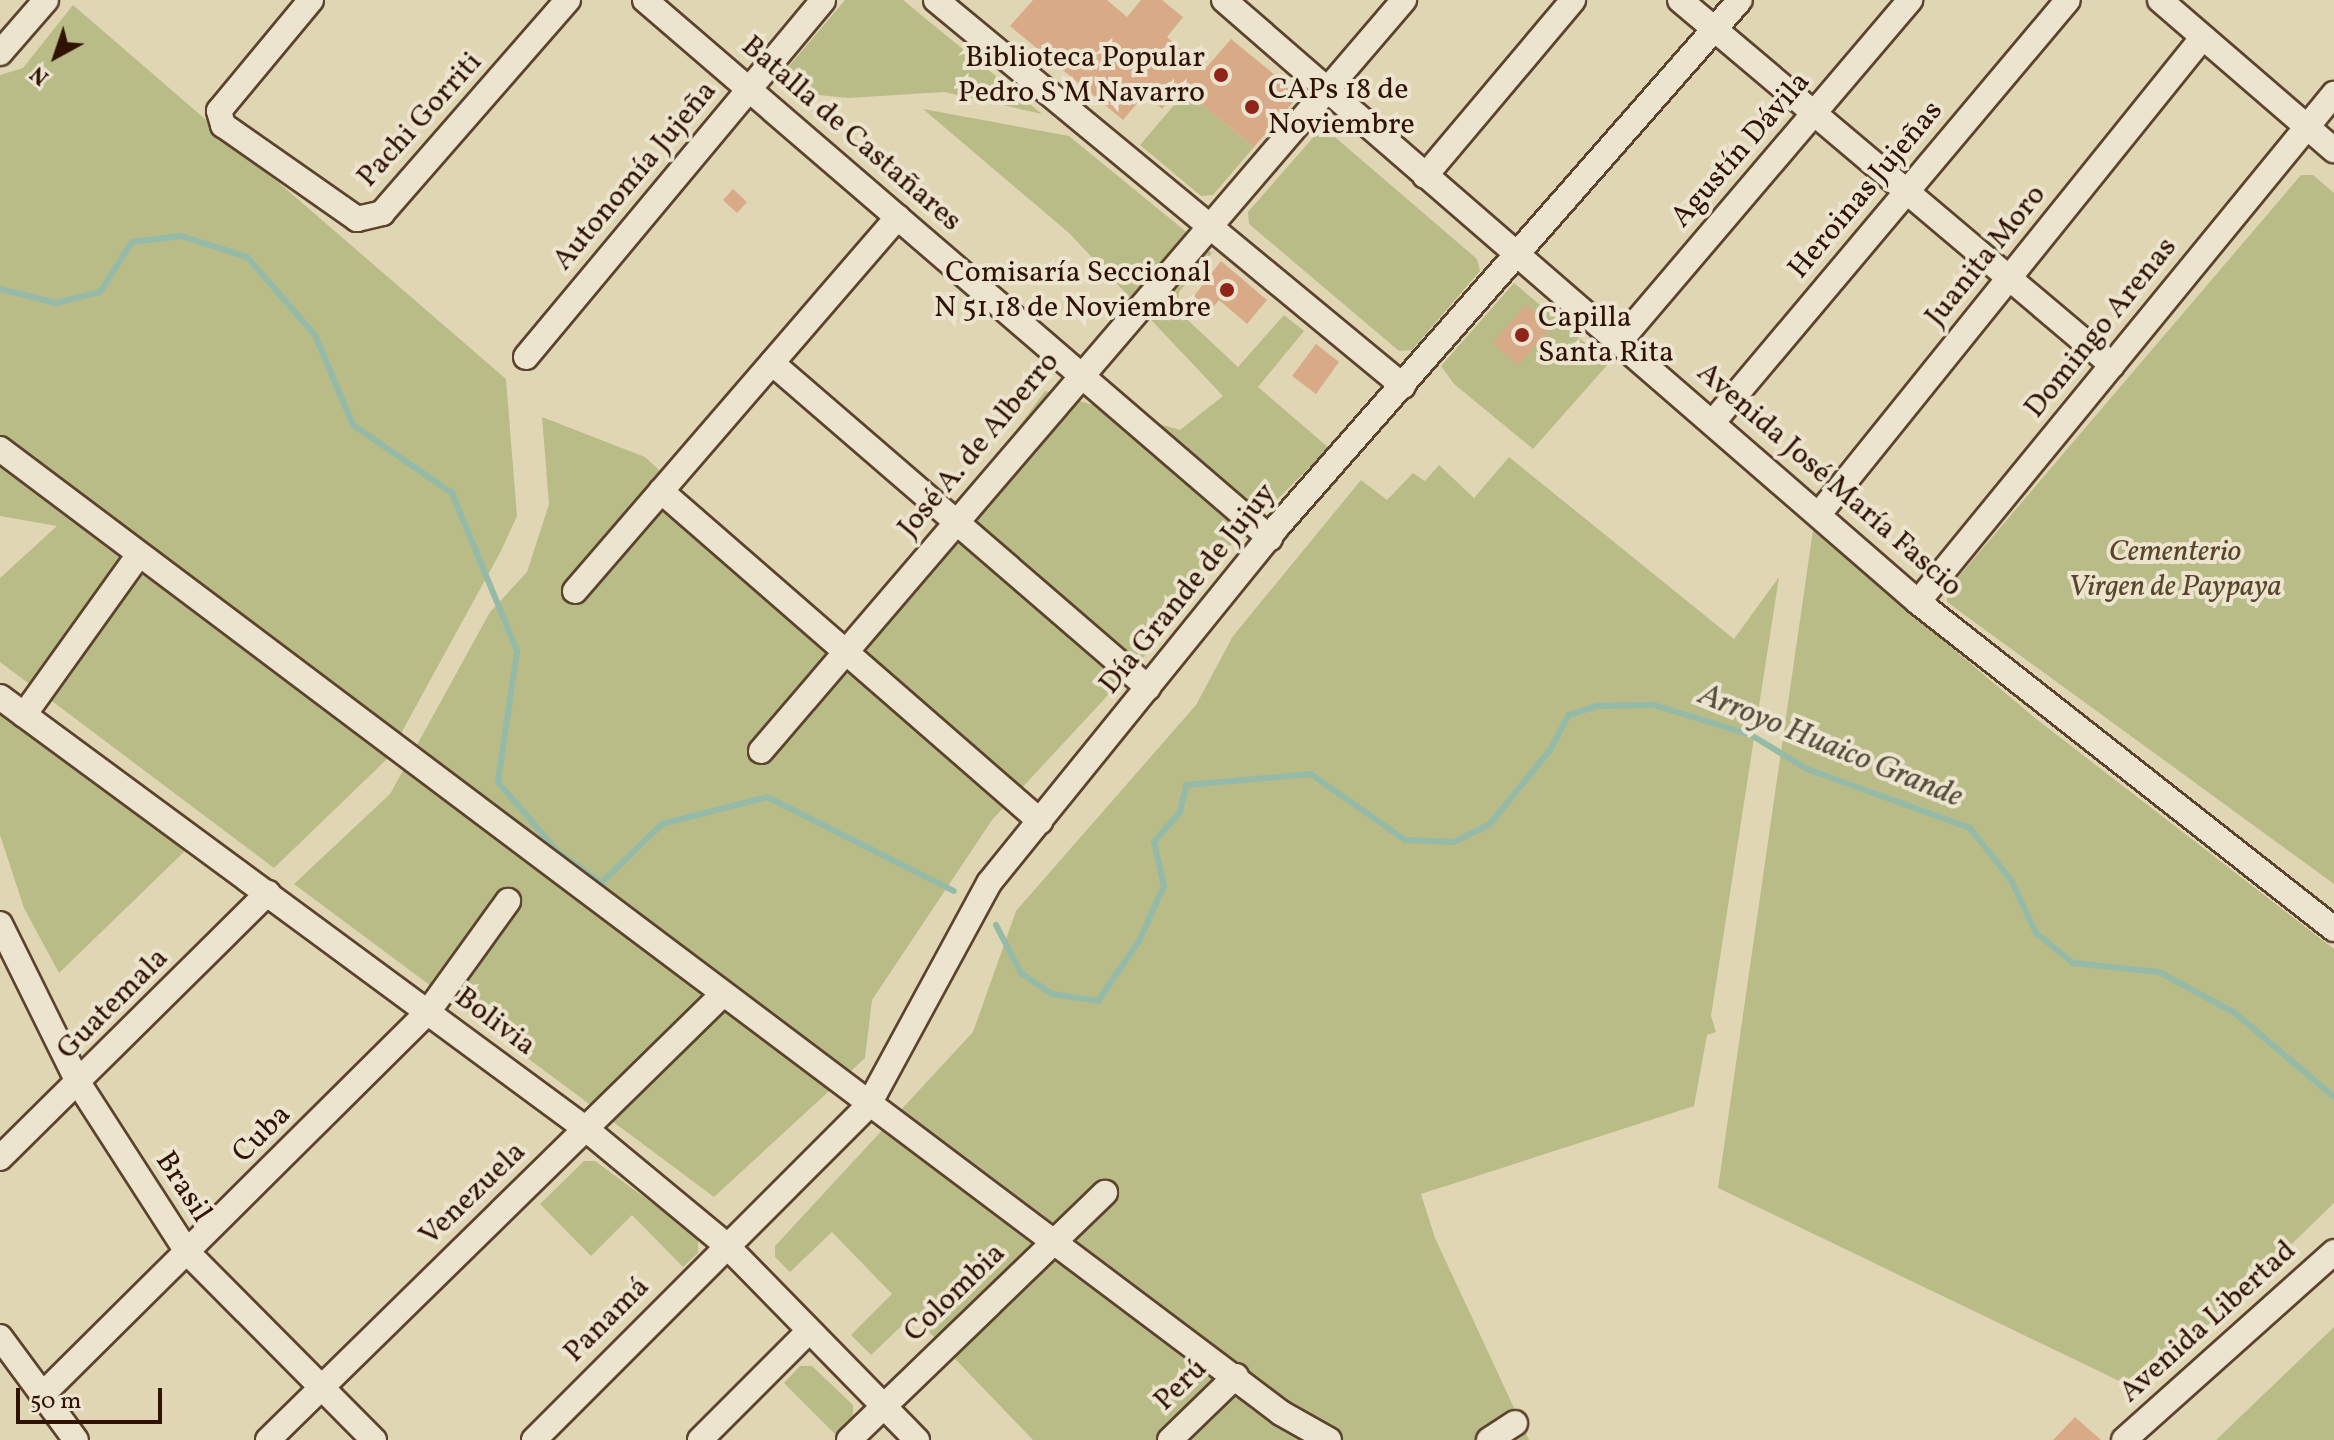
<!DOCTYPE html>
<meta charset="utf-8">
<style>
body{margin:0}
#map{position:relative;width:2334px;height:1440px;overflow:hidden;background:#e1d6b4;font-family:Vollkorn,serif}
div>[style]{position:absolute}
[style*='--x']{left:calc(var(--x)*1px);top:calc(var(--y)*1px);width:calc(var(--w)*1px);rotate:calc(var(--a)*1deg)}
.green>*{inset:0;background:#babc88}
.stream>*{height:6px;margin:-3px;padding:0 3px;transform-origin:3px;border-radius:3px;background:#95baa7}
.building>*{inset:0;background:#d9aa88}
.roads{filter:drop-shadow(2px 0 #5c432e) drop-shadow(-2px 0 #5c432e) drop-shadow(0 2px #5c432e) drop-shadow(0 -2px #5c432e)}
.minor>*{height:24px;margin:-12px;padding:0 12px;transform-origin:12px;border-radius:12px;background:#ece4ce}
.dots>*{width:22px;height:22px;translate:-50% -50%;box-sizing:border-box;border:4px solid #ece4ce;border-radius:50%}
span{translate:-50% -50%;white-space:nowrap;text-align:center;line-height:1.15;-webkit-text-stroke:8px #ece4ce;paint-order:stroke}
.poi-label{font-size:30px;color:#2f1202}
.right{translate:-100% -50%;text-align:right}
.left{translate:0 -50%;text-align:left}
.street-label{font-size:30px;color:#2f1202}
.park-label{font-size:30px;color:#59452a;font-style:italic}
.water-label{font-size:32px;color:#534d3c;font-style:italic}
.north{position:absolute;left:16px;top:16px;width:80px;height:80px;-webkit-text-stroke:6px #ece4ce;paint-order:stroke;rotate:220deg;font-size:22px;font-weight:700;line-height:32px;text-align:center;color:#2f1202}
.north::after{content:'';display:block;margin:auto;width:28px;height:36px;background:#2f1202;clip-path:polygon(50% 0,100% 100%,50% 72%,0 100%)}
.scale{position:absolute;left:16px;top:1388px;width:146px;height:36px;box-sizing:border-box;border:4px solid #2f1202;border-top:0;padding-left:10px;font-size:24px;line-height:28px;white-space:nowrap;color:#2f1202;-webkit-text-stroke:6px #ece4ce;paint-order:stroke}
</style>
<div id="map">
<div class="green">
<i style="clip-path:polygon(845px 0,903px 0,1042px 114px,944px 92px,849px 98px,798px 93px,778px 79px)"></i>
<i style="clip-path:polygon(73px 5px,506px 379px,517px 516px,501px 551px,387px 759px,274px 868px,0 662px,0 578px,57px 526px,0 516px,0 75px,23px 68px)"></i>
<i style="clip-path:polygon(1186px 91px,1254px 147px,1213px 195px,1201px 196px,1140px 145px)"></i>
<i style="clip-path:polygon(923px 109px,1069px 136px,1212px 253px,1179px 292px,1178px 311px,1238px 367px,1284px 315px,1304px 331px,1258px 387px,1329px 448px,1197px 579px,1149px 651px,992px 820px,872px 1000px,865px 1058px,714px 1197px,294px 884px,390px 794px,490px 612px,527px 572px,549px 504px,542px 417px,645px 457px,854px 651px,1045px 391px,1180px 430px,1223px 396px,1069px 233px)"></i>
<i style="clip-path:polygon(1329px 132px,1477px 259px,1480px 271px,1412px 350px,1399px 351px,1249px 224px,1248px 212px,1317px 133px)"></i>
<i style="clip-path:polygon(2301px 175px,2313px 175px,2334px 193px,2334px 884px,1947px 602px,1947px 590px)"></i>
<i style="clip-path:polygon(1514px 283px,1609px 363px,1533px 449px,1454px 384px,1441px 366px)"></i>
<i style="clip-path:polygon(1509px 457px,1734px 639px,1779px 577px,1711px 1016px,1716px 1032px,1707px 1035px,1694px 1106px,1421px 1194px,1435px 1238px,1529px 1440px,1033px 1440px,913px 1315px,871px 1355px,851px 1335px,892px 1294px,832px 1232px,790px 1272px,775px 1257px,775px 1246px,973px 1032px,1016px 911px,1196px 705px,1233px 636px,1361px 480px,1387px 500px,1413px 473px,1425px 481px,1439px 465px,1474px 498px)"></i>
<i style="clip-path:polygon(1813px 530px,2035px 718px,2334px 949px,2334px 1203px,2140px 1391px,1718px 1188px)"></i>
<i style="clip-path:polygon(0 710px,186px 850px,59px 973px,24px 908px,0 835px)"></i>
<i style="clip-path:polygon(584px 1161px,595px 1161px,686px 1228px,698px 1241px,698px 1253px,683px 1267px,632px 1215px,591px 1256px,540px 1204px)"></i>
<i style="clip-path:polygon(2334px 1327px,2334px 1440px,2216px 1440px)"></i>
<i style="clip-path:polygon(800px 1366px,812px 1366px,853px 1405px,853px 1417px,836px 1435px,784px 1383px)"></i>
</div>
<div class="stream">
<i style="--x:0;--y:289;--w:58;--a:14"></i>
<i style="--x:56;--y:303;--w:45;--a:-14"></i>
<i style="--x:100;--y:292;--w:59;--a:-57.4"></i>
<i style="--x:132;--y:242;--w:49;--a:-7"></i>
<i style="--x:181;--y:236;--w:69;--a:17.7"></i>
<i style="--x:247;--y:257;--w:103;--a:48.9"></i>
<i style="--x:315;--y:335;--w:98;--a:67.1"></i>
<i style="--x:353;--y:425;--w:120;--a:34.5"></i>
<i style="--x:452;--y:493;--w:171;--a:67.6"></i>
<i style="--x:517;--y:651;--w:132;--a:98.3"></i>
<i style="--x:498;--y:782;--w:92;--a:49.4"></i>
<i style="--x:558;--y:852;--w:53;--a:35.8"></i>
<i style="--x:601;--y:883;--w:85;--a:-44"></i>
<i style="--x:662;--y:824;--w:108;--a:-14.4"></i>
<i style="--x:767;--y:797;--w:209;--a:26.7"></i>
<i style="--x:996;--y:925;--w:54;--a:62.5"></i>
<i style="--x:1021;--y:973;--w:37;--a:34"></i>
<i style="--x:1052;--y:994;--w:47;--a:8.7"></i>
<i style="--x:1098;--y:1001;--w:73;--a:-55.7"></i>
<i style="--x:1139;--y:941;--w:60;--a:-65.6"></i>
<i style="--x:1164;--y:886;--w:45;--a:-102.8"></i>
<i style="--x:1154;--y:842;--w:40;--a:-49"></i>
<i style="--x:1180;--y:812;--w:28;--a:-77"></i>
<i style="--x:1186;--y:785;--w:125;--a:-5"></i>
<i style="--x:1311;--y:774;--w:115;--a:35.1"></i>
<i style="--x:1405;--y:840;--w:49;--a:2.3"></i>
<i style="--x:1454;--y:842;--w:39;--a:-26"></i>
<i style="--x:1489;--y:825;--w:97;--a:-50.9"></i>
<i style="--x:1550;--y:750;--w:40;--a:-62"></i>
<i style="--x:1569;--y:715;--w:29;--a:-18"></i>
<i style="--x:1597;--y:706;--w:57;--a:-1"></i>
<i style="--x:1654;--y:705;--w:102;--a:17.2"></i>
<i style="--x:1751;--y:735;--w:66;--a:31.3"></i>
<i style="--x:1807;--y:769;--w:173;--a:19.9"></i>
<i style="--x:1970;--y:828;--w:66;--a:51.7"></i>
<i style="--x:2011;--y:880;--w:59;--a:64.7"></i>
<i style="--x:2036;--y:933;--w:48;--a:39"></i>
<i style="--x:2073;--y:963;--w:86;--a:6"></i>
<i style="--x:2159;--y:972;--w:86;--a:28.3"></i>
<i style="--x:2235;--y:1013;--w:130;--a:40.3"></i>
</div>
<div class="building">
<i style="clip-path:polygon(1033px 0,1107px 0,1127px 17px,1141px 0,1162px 0,1183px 17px,1167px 37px,1205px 69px,1231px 39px,1292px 89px,1294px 101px,1254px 147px,1181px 87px,1162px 109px,1145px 94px,1123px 120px,1010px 26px)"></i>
<i style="clip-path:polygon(733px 189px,747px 202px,737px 213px,723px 200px)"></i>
<i style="clip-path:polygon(1221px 261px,1267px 300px,1247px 324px,1219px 300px,1210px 311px,1194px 296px)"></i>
<i style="clip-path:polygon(1526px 305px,1552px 327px,1518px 365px,1493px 343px)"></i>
<i style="clip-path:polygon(1316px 344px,1339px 362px,1316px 394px,1292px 376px)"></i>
<i style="clip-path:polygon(2075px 1417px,2101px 1440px,2053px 1440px)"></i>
</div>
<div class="roads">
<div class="minor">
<i style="--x:311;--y:0;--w:144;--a:129.7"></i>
<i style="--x:219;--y:111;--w:15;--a:74"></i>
<i style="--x:223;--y:125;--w:164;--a:35"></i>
<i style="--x:357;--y:219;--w:26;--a:-13"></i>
<i style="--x:382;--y:213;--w:283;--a:-48.9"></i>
<i style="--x:645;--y:0;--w:825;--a:40.72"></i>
<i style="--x:936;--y:0;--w:606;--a:39.58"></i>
<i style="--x:1224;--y:0;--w:919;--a:40.94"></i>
<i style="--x:1918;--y:602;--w:529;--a:38.17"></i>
<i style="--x:1680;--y:0;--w:566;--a:40.19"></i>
<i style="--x:2160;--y:0;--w:230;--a:40.8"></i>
<i style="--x:0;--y:53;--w:70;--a:-49"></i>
<i style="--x:1425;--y:176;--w:230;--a:-49.9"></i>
<i style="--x:1620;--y:341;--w:448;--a:-49.6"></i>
<i style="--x:526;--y:357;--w:464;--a:-50.2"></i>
<i style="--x:772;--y:363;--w:497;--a:40.8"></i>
<i style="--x:1713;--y:422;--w:551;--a:-49.93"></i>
<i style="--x:0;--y:449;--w:1603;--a:36.96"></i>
<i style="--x:1281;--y:1413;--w:55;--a:29.4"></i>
<i style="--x:661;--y:491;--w:503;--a:41.05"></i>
<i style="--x:1819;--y:514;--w:612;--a:-51.16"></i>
<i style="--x:575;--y:591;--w:494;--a:-49.2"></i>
<i style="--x:1918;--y:602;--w:657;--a:-50.69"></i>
<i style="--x:0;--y:697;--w:728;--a:36.4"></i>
<i style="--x:586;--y:1129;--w:182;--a:39.6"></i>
<i style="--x:726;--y:1245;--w:273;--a:45.6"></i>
<i style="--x:24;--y:715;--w:191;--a:-54.4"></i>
<i style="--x:761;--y:751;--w:989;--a:-49.43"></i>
<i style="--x:0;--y:924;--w:178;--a:63.7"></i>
<i style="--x:79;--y:1084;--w:201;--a:57.2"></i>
<i style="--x:188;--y:1253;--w:264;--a:45.2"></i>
<i style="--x:0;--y:1158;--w:377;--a:-44.7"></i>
<i style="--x:0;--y:1337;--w:128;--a:53.6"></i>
<i style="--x:42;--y:1395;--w:544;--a:-44.78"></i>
<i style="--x:428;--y:1012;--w:137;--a:-54.2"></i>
<i style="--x:268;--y:1440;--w:637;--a:-44.43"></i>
<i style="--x:534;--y:1440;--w:472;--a:-45"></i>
<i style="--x:868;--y:1106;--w:254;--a:-61.5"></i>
<i style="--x:989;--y:883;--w:458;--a:-51"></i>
<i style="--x:1277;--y:527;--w:701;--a:-48.7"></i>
<i style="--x:700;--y:1440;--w:153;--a:-45"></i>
<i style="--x:849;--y:1440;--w:356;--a:-44"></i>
<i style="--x:1170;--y:1440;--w:92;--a:-44.1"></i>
<i style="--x:1489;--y:1440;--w:31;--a:-33"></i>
<i style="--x:2124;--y:1440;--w:282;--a:-41.8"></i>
</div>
</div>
<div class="dots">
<i style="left:1221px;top:75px;background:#8f2418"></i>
<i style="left:1252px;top:107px;background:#8f2418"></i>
<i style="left:1227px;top:290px;background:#8f2418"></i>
<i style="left:1522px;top:335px;background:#8f2418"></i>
</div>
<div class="poi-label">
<span class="right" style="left:1205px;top:75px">Biblioteca Popular<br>Pedro S M Navarro</span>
<span class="left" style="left:1268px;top:107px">CAPs 18 de<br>Noviembre</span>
<span class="right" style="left:1211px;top:290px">Comisaría Seccional<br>N 51 18 de Noviembre</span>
<span class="left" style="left:1538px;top:335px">Capilla<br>Santa Rita</span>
</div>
<div class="street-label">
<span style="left:420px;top:120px;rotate:-48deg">Pachi Gorriti</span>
<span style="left:851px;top:134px;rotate:41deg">Batalla de Castañares</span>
<span style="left:1741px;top:150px;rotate:-49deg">Agustín Dávila</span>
<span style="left:635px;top:176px;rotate:-50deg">Autonomía Jujeña</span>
<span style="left:1866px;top:190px;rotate:-50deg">Heroinas Jujeñas</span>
<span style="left:1986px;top:256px;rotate:-51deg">Juanita Moro</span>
<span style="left:2101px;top:328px;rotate:-51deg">Domingo Arenas</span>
<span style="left:979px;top:445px;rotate:-50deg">José A. de Alberro</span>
<span style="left:1829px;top:480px;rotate:41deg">Avenida José María Fascio</span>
<span style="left:1188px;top:589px;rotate:-51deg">Día Grande de Jujuy</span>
<span style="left:113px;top:1004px;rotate:-45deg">Guatemala</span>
<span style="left:495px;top:1022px;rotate:37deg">Bolivia</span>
<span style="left:262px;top:1134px;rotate:-45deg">Cuba</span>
<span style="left:183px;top:1187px;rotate:57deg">Brasil</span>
<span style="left:473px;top:1194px;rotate:-44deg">Venezuela</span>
<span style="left:955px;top:1293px;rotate:-44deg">Colombia</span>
<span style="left:607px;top:1320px;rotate:-45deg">Panamá</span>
<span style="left:2208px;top:1322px;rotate:-42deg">Avenida Libertad</span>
<span style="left:1181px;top:1385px;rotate:-44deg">Perú</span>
</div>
<div class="park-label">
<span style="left:2175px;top:569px">Cementerio<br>Virgen de Paypaya</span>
</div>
<div class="water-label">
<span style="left:1830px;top:747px;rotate:22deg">Arroyo Huaico Grande</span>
</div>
<div class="north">N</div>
<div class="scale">50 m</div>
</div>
